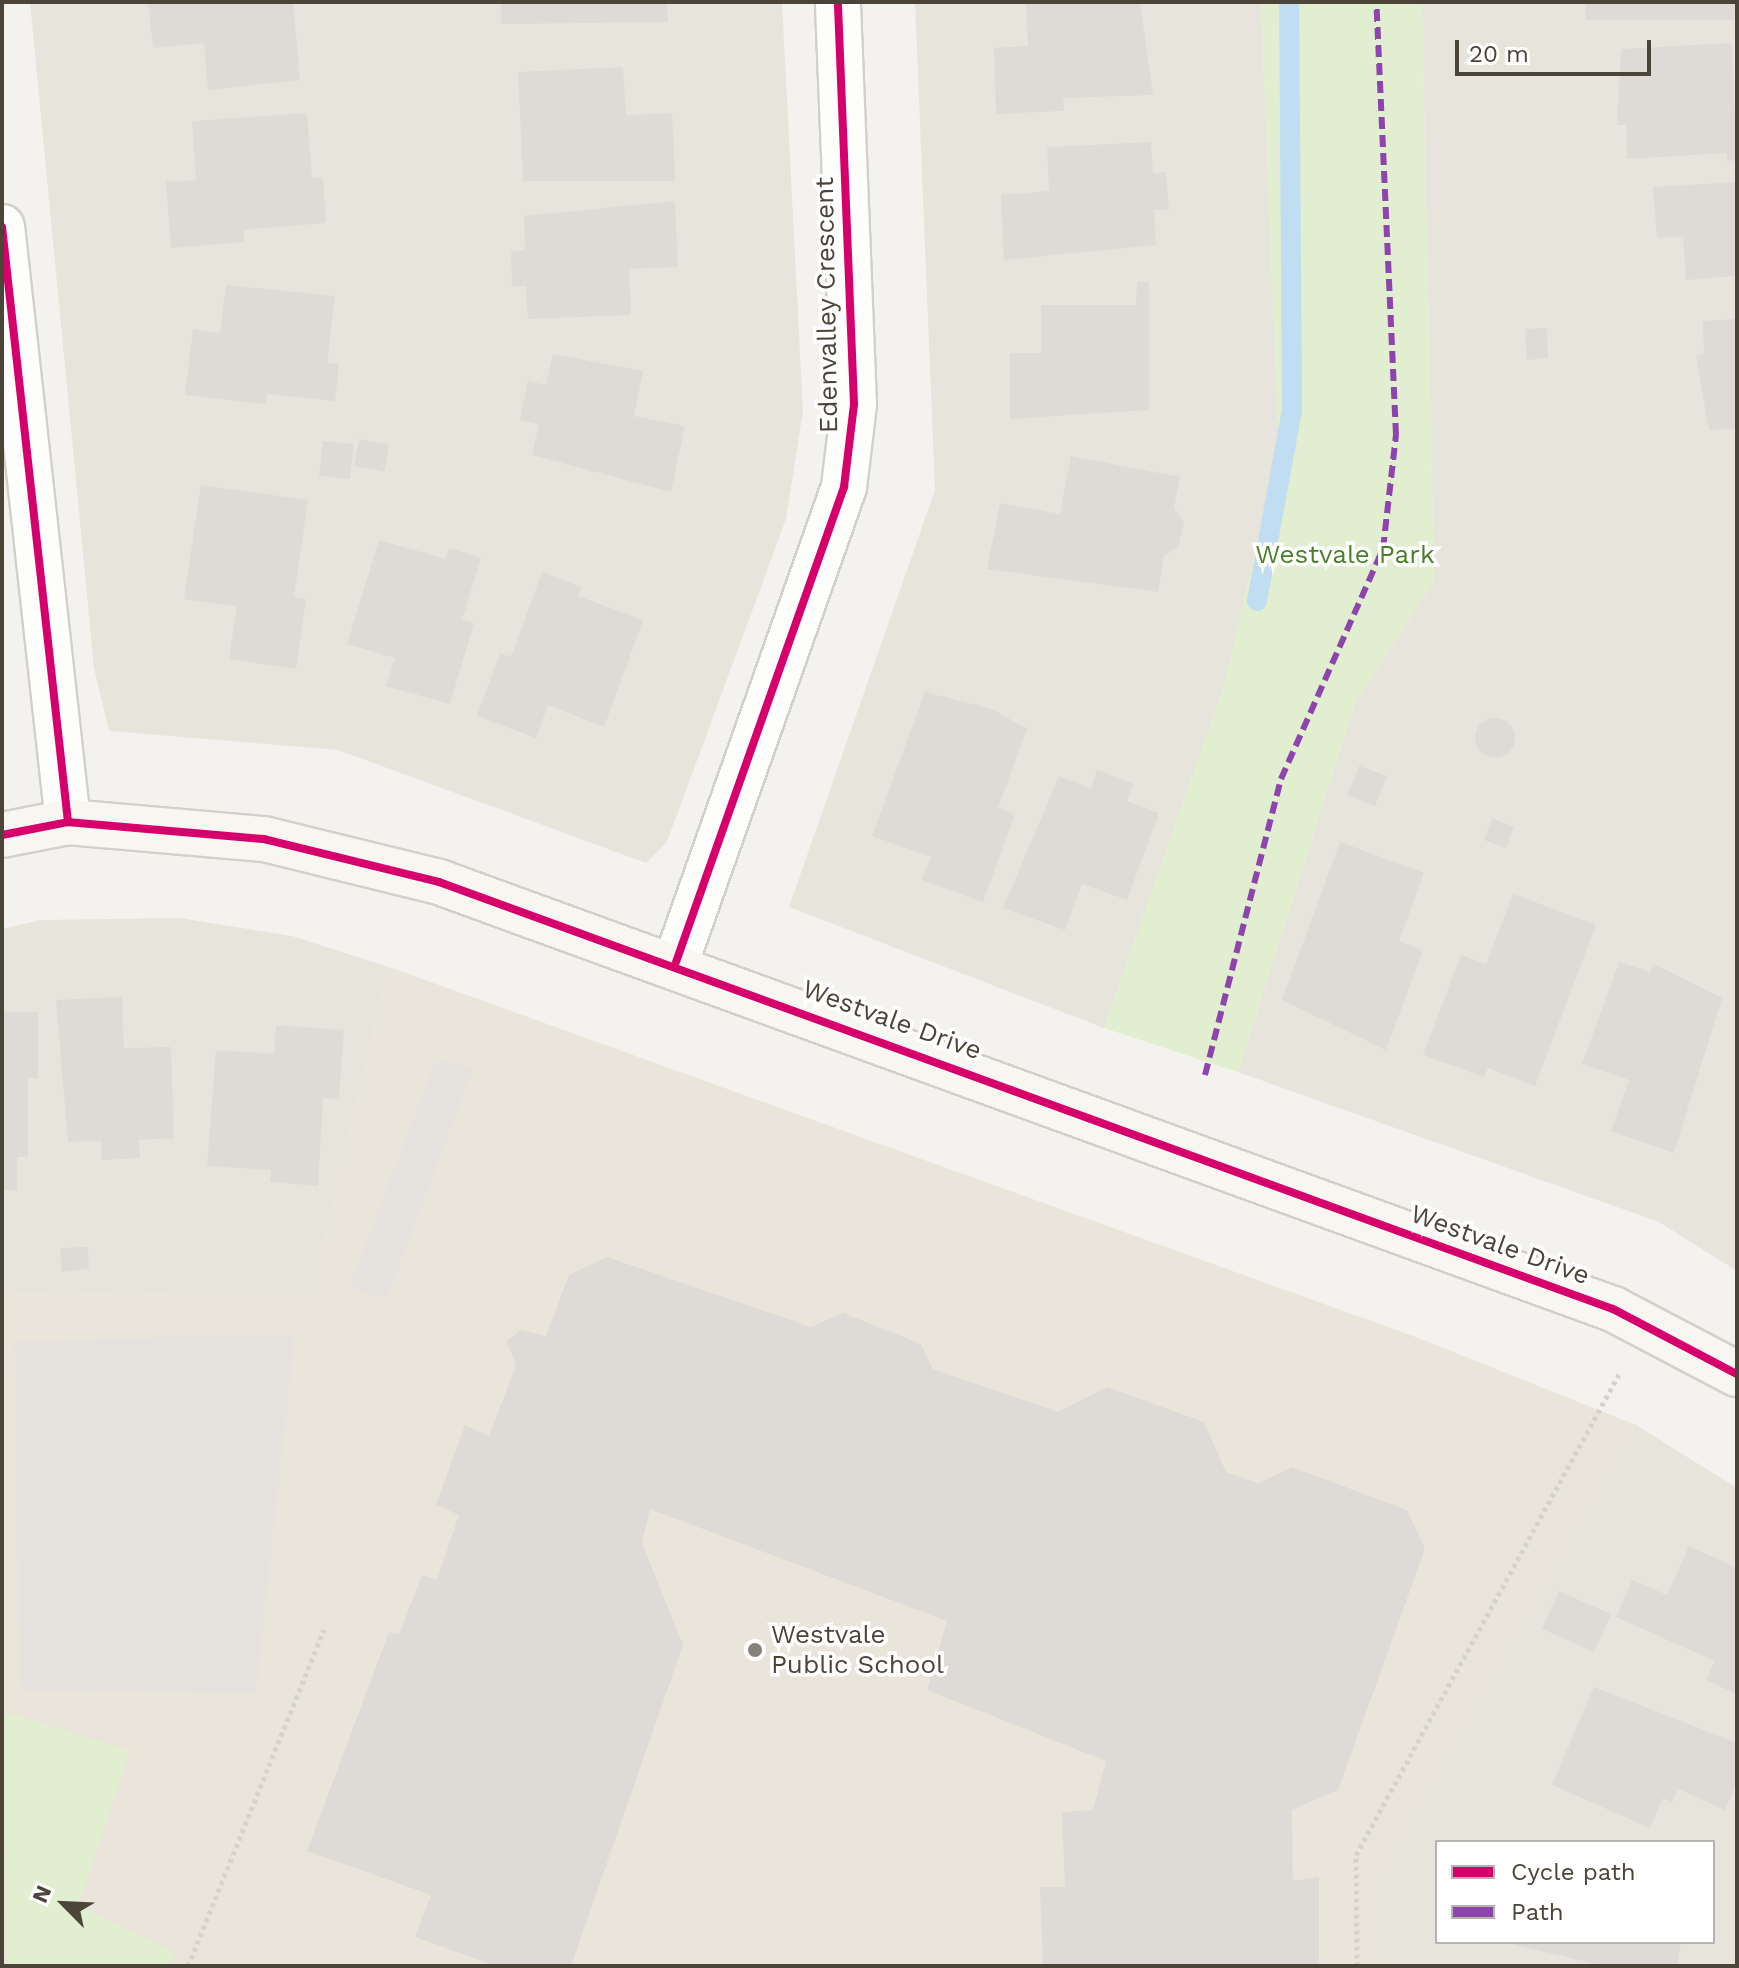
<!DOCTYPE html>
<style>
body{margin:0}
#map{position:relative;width:1739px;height:1968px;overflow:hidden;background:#f4f2ee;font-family:"Work Sans",sans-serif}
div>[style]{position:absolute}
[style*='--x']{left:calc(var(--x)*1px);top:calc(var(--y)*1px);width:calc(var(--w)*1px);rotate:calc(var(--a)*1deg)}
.residential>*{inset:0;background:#e7e4dc}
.education>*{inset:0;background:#eae5da}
.green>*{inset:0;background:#e1eecf}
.parking>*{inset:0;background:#e6e3df}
.stream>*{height:20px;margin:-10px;padding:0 10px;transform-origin:10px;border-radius:10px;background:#c0ddf1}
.building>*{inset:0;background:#dedbd6}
.round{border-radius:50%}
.path>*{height:5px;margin-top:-2.5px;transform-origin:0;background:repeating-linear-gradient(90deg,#d3d2cc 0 4px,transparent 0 8px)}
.roads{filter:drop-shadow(2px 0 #d2d0cb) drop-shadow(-2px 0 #d2d0cb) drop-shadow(0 2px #d2d0cb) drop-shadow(0 -2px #d2d0cb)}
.street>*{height:44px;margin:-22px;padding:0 22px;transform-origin:22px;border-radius:22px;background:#fdfdfc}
.secondary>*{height:44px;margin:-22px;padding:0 22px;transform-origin:22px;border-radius:22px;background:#f7f6f1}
.quiet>*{height:6px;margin-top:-3px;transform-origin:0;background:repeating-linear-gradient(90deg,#8e44ad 0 12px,transparent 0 18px)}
.cycleway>*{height:8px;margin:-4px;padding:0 4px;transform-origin:4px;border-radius:4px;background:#d6006c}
.dots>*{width:22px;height:22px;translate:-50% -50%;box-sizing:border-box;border:4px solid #fff;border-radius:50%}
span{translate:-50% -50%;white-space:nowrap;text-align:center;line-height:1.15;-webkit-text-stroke:7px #fff;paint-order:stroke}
.street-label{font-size:26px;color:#4b4439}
.park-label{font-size:26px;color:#4a7f2a}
.poi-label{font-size:26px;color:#4b4439}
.left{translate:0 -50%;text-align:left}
.frame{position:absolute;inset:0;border:4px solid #4b4439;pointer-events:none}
.legend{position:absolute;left:1435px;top:1840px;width:280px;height:104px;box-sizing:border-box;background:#fff;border:2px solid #b7b4b0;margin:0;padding:10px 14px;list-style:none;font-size:24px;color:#4b4439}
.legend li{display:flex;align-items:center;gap:16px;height:40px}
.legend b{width:40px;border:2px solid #b7b4b0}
.north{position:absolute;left:24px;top:1864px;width:80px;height:80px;-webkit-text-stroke:6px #fff;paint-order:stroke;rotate:294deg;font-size:22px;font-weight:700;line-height:32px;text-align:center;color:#4b4439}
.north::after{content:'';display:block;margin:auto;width:28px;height:36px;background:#4b4439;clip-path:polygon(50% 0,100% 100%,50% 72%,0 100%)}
.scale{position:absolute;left:1455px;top:40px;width:196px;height:36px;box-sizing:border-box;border:4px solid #4b4439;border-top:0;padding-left:10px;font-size:24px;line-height:28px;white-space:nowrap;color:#4b4439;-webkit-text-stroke:6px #fff;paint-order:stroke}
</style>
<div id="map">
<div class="residential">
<i style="clip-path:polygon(30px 2px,782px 2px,803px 411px,786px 519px,667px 842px,646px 863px,338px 750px,109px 731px,94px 668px)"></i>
<i style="clip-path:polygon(915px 2px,1261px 2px,1279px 449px,1224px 687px,1104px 1028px,789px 907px,935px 490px)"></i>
<i style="clip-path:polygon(1422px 2px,1737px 2px,1737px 1271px,1659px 1222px,1238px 1072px,1355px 703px,1434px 581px)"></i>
<i style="clip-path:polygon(180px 918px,292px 936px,389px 967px,312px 1298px,2px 1293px,2px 929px,41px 920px)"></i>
<i style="clip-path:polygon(evenodd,1636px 1425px,1737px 1488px,1737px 1966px,1384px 1966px,1382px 1874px,1636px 1425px,1437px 1842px,1713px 1842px,1713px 1942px,1437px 1942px,1437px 1842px)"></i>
</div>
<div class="education">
<i style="clip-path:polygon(389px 967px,1413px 1336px,1636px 1425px,1382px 1874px,1384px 1966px,2px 1966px,2px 1293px,312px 1298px)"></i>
</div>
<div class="green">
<i style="clip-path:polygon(1261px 2px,1422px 2px,1434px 581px,1355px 703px,1238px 1072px,1104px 1028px,1224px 687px,1279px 449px)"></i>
<i style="clip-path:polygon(5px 1712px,130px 1751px,78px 1906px,175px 1953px,171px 1966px,7px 1966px)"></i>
</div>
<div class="parking">
<i style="clip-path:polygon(436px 1058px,473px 1069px,387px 1299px,349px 1288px)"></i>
<i style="clip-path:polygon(295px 1334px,256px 1693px,20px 1690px,14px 1342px)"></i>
</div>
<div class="stream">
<i style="--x:1257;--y:601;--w:193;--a:-79.6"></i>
<i style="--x:1292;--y:411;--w:409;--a:-90.4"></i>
</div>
<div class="building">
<i style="clip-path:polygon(148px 2px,293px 2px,300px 80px,208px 90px,204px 43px,153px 48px)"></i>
<i style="clip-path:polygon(501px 2px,667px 2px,668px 22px,501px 24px)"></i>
<i style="clip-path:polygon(1026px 2px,1140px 2px,1153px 95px,1063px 98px,1064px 111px,996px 114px,994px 48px,1028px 46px)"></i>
<i style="clip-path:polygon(1585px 2px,1737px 2px,1737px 20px,1586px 20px)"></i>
<i style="clip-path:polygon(1732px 43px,1737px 160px,1727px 161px,1727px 153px,1627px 159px,1626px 125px,1617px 125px,1621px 49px)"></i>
<i style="clip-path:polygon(623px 67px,626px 115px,672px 113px,675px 181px,523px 181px,518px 72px)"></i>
<i style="clip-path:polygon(307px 113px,312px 178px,323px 177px,326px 223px,243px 230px,245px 242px,171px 248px,166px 182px,196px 180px,192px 121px)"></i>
<i style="clip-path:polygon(1151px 142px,1153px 173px,1166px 172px,1169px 210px,1154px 210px,1156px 245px,1004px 260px,1001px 195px,1049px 191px,1047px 147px)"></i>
<i style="clip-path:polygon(1737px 182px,1737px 276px,1686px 280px,1683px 237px,1657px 238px,1653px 187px)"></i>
<i style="clip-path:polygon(675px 201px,678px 267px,629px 269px,631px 315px,528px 319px,526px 286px,512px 287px,511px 251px,525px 250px,524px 216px)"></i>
<i style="clip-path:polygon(1137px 282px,1149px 282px,1149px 410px,1010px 419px,1010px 353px,1042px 353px,1041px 305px,1136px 305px)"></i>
<i style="clip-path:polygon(226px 285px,335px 296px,327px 363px,339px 364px,335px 401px,267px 394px,266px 404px,185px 395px,193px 329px,220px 333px)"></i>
<i style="clip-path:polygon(1737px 319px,1737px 429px,1709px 430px,1696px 355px,1704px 353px,1703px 321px)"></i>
<i style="clip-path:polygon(1547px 328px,1548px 358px,1527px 360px,1525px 329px)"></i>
<i style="clip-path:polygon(553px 354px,643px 371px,634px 416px,685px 426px,671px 492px,532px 455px,539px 424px,520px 420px,528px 381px,546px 385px)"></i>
<i style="clip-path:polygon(359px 439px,389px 445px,384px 472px,354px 466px)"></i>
<i style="clip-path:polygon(323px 441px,354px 444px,350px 479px,319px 476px)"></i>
<i style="clip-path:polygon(1071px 456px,1180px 477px,1174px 508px,1184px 522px,1179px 546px,1164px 556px,1158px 592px,987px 569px,1000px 503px,1060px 514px)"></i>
<i style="clip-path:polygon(201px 485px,308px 500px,294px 597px,306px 599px,296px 669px,229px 659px,237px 607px,184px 599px)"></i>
<i style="clip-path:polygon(379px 540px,445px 559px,449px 548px,481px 558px,462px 620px,474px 623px,450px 704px,386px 686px,395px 658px,347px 644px)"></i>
<i style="clip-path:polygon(542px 572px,582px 587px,578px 596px,643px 620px,604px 727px,548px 705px,536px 738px,477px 716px,500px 653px,511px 657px)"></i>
<i style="clip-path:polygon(925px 692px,992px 709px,1027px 729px,998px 808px,1015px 814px,983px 902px,922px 880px,931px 857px,872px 836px)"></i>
<i class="round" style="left:1475px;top:718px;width:40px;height:40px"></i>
<i style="clip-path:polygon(1359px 766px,1387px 776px,1375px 806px,1347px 795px)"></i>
<i style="clip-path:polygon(1097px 770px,1134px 784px,1127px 801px,1159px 813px,1127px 900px,1082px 884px,1065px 930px,1003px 908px,1059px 776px,1091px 788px)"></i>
<i style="clip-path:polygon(1492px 818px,1514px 827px,1506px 848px,1484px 840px)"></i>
<i style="clip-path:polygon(1340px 842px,1424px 873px,1399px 941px,1423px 950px,1386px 1050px,1282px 1000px)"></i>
<i style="clip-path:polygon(1513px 894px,1596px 925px,1535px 1086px,1488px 1068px,1484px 1077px,1423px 1055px,1461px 955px,1486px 964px)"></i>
<i style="clip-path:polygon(1619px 962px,1650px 972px,1654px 964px,1722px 998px,1674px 1153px,1611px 1131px,1629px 1080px,1582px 1064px)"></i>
<i style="clip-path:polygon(122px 997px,124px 1048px,171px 1047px,174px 1138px,139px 1140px,140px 1158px,102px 1160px,101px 1141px,68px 1142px,56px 1000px)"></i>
<i style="clip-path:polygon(2px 1012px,38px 1012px,38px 1078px,28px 1078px,28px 1157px,17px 1157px,17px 1190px,2px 1190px)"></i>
<i style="clip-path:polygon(276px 1025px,344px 1030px,339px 1099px,323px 1098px,318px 1186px,270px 1182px,271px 1170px,207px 1166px,216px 1050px,274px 1054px)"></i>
<i style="clip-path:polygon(88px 1247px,89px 1269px,62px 1272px,60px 1248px)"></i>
<i style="clip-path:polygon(607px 1257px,811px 1327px,843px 1313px,921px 1344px,933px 1369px,1058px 1412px,1107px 1387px,1204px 1422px,1226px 1472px,1259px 1483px,1292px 1467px,1407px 1510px,1425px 1549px,1338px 1790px,1292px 1810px,1293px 1881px,1319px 1877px,1319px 1966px,1043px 1966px,1040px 1887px,1065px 1887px,1062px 1812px,1093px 1810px,1106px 1761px,927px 1690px,947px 1621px,650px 1509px,642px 1543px,683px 1645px,571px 1966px,496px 1966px,415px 1937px,431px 1895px,307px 1851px,389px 1632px,399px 1635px,422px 1575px,437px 1580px,459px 1515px,436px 1505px,465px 1425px,489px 1436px,516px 1365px,506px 1341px,521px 1330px,546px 1336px,569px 1275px)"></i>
<i style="clip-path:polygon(1689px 1546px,1737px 1568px,1737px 1694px,1706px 1680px,1715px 1661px,1616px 1617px,1632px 1580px,1667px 1595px)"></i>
<i style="clip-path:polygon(1559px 1591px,1611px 1614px,1594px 1652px,1542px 1629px)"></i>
<i style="clip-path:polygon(1594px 1687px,1737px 1743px,1737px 1782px,1725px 1810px,1678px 1789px,1672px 1802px,1663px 1798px,1650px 1828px,1552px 1785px)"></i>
<i style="clip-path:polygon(1681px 1942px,1677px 1966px,1605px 1966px,1511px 1944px)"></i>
</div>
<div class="path">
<i style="--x:188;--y:1966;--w:363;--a:-68"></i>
<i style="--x:1357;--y:1966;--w:111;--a:-90.5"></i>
<i style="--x:1356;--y:1855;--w:548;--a:-61.33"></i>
</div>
<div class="roads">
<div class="street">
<i style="--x:2;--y:227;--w:599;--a:83.67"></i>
<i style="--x:676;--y:962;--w:504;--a:-70.52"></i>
<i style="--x:844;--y:487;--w:84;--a:-83.1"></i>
<i style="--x:854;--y:404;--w:402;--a:-92.3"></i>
</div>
<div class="secondary">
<i style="--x:2;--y:835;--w:67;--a:-11.1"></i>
<i style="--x:68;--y:822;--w:197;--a:5"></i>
<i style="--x:264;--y:839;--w:180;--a:13.8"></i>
<i style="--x:439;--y:882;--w:1249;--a:19.99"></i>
<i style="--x:1613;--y:1309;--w:140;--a:27.7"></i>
</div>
</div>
<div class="quiet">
<i style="--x:1205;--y:1075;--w:306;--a:-75.6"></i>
<i style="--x:1281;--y:779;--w:252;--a:-66.1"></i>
<i style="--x:1383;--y:549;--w:115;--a:-83.5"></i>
<i style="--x:1396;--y:435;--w:433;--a:-92.6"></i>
</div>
<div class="cycleway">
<i style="--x:2;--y:227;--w:599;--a:83.67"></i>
<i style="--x:2;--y:835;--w:67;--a:-11.1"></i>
<i style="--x:68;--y:822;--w:197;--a:5"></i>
<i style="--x:264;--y:839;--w:180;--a:13.8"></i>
<i style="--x:439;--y:882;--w:1249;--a:19.99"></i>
<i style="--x:1613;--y:1309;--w:140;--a:27.7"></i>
<i style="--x:676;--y:962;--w:504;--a:-70.52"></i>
<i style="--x:844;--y:487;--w:84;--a:-83.1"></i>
<i style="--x:854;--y:404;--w:402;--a:-92.3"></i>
</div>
<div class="dots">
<i style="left:755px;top:1650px;background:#868178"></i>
</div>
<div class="street-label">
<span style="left:827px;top:305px;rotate:-91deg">Edenvalley Crescent</span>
<span style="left:892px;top:1020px;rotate:20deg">Westvale Drive</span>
<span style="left:1500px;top:1245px;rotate:20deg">Westvale Drive</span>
</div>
<div class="park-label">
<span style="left:1345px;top:555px">Westvale Park</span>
</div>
<div class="poi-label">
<span class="left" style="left:771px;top:1650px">Westvale<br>Public School</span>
</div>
<div class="frame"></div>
<ul class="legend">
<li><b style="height:10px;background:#d6006c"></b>Cycle path</li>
<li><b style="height:10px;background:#8e44ad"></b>Path</li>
</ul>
<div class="north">N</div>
<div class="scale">20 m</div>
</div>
